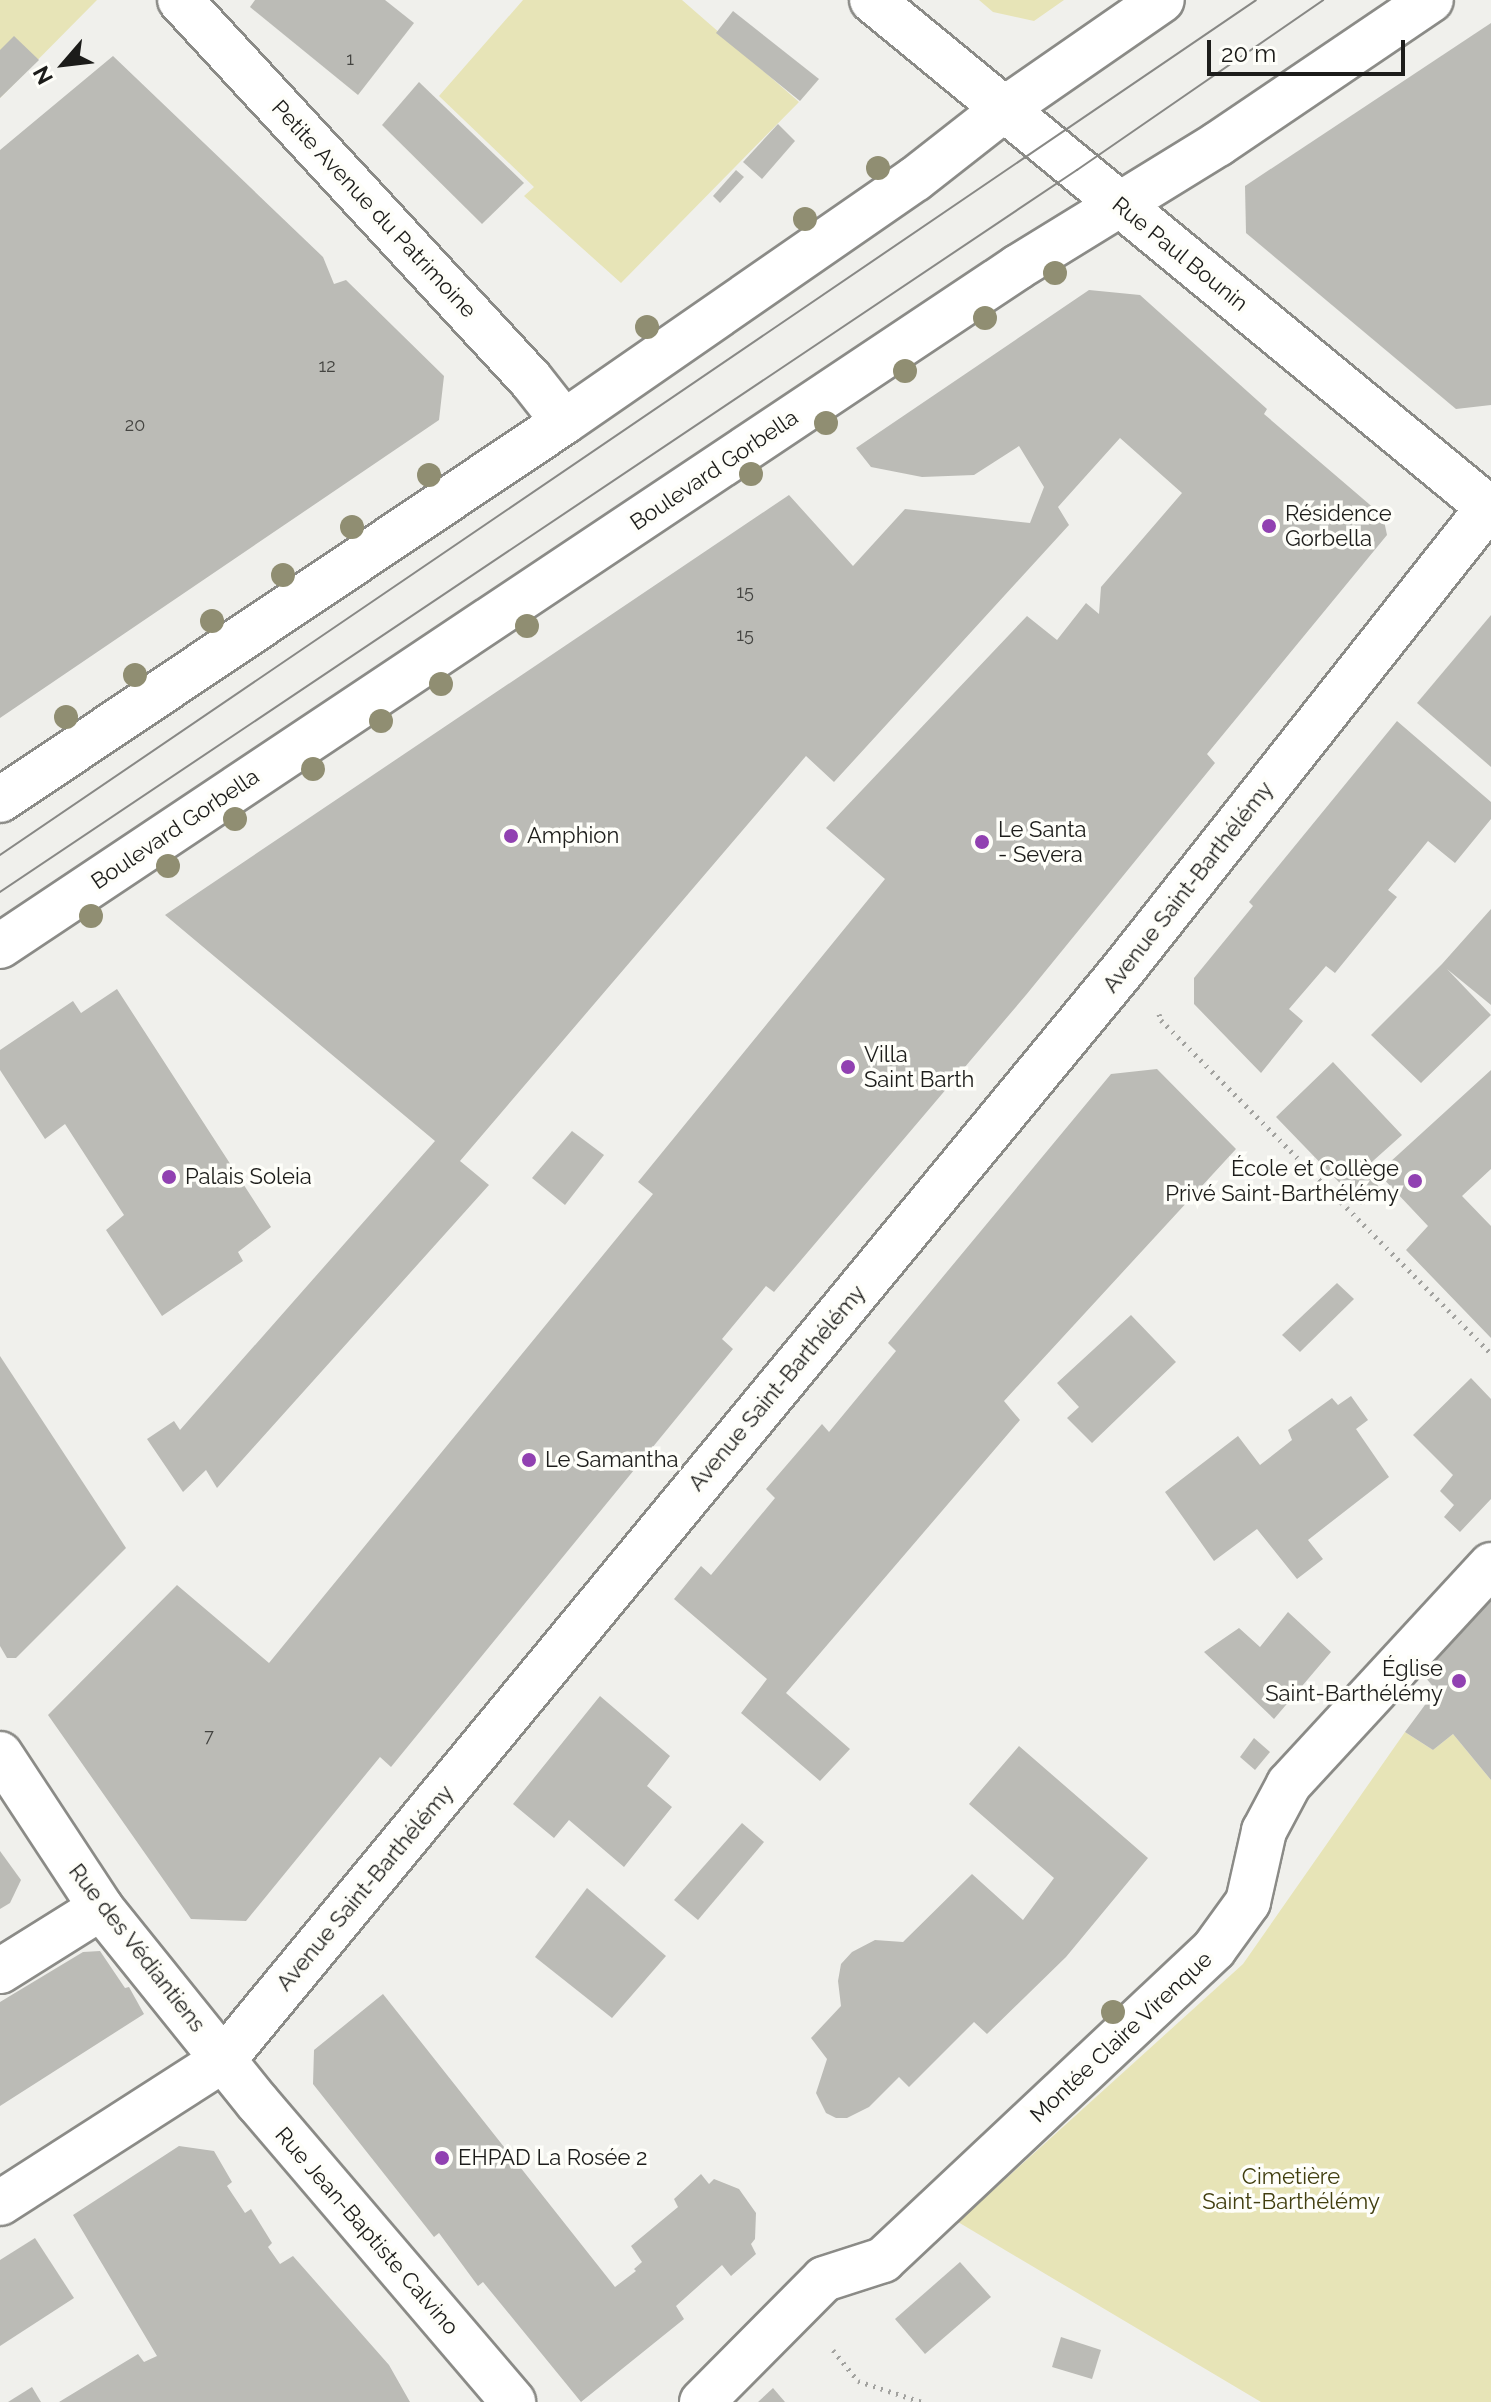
<!DOCTYPE html>
<meta charset="utf-8">
<style>
body{margin:0}
#map{position:relative;width:1491px;height:2402px;overflow:hidden;background:#f0f0ec;font-family:Raleway,sans-serif}
div>[style]{position:absolute}
[style*='--x']{left:calc(var(--x)*1px);top:calc(var(--y)*1px);width:calc(var(--w)*1px);rotate:calc(var(--a)*1deg)}
.green>*{inset:0;background:#e7e4b7}
.building>*{inset:0;background:#bbbbb6}
.path>*{height:5px;margin-top:-2.5px;transform-origin:0;background:repeating-linear-gradient(90deg,#a2a29f 0 2px,transparent 0 8px)}
.roads{filter:drop-shadow(2px 0 #8b8b87) drop-shadow(-2px 0 #8b8b87) drop-shadow(0 2px #8b8b87) drop-shadow(0 -2px #8b8b87)}
.minor>*{height:44px;margin:-22px;padding:0 22px;transform-origin:22px;border-radius:22px;background:#fff}
.major>*{height:44px;margin:-22px;padding:0 22px;transform-origin:22px;border-radius:22px;background:#fff}
.tram>*{height:2px;margin:-1px;padding:0 1px;transform-origin:1px;border-radius:1px;background:#888885}
.trees>*{width:24px;height:24px;margin:-12px;border-radius:50%;background:#908e72}
.dots>*{width:22px;height:22px;translate:-50% -50%;box-sizing:border-box;border:4px solid #fefef9;border-radius:50%}
span{translate:-50% -50%;white-space:nowrap;text-align:center;line-height:1.15;-webkit-text-stroke:7px #fefef9;paint-order:stroke}
.number-label{font-size:18px;color:#444441}
.number-label span{-webkit-text-stroke-width:0}
.street-label{font-size:22px;color:#1c1c1a}
.poi-label{font-size:22px;color:#1c1c1a}
.left{translate:0 -50%;text-align:left}
.right{translate:-100% -50%;text-align:right}
.park-label{font-size:22px;color:#413e0f}
.north{position:absolute;left:24px;top:24px;width:80px;height:80px;-webkit-text-stroke:6px #fefef9;paint-order:stroke;rotate:242deg;font-size:22px;font-weight:700;line-height:32px;text-align:center;color:#1c1c1a}
.north::after{content:'';display:block;margin:auto;width:28px;height:36px;background:#1c1c1a;clip-path:polygon(50% 0,100% 100%,50% 72%,0 100%)}
.scale{position:absolute;left:1207px;top:40px;width:198px;height:36px;box-sizing:border-box;border:4px solid #1c1c1a;border-top:0;padding-left:10px;font-size:24px;line-height:28px;white-space:nowrap;color:#1c1c1a;-webkit-text-stroke:6px #fefef9;paint-order:stroke}
</style>
<div id="map">
<div class="green">
<i style="clip-path:polygon(0 0,97px 0,0 98px)"></i>
<i style="clip-path:polygon(523px 0,682px 0,799px 102px,621px 283px,524px 196px,534px 187px,439px 96px)"></i>
<i style="clip-path:polygon(979px 0,1064px 0,1034px 21px,993px 12px)"></i>
<i style="clip-path:polygon(1405px 1732px,1433px 1750px,1453px 1734px,1491px 1780px,1491px 2402px,1261px 2402px,958px 2222px,1243px 1964px)"></i>
</div>
<div class="building">
<i style="clip-path:polygon(255px 0,385px 0,414px 23px,358px 95px,250px 7px)"></i>
<i style="clip-path:polygon(733px 11px,819px 79px,800px 101px,716px 33px)"></i>
<i style="clip-path:polygon(1491px 23px,1491px 405px,1456px 409px,1246px 233px,1245px 186px)"></i>
<i style="clip-path:polygon(14px 36px,39px 60px,0 98px,0 50px)"></i>
<i style="clip-path:polygon(113px 56px,323px 257px,334px 284px,346px 280px,444px 376px,439px 420px,0 718px,0 150px)"></i>
<i style="clip-path:polygon(419px 82px,524px 183px,482px 224px,382px 125px)"></i>
<i style="clip-path:polygon(778px 124px,795px 141px,762px 179px,743px 162px)"></i>
<i style="clip-path:polygon(736px 170px,744px 177px,720px 203px,713px 196px)"></i>
<i style="clip-path:polygon(1089px 290px,1140px 295px,1267px 409px,1264px 414px,1383px 516px,1387px 535px,1207px 754px,1215px 763px,1026px 995px,774px 1292px,766px 1286px,722px 1339px,733px 1349px,391px 1767px,380px 1757px,246px 1921px,191px 1919px,48px 1715px,177px 1585px,269px 1663px,653px 1194px,638px 1182px,885px 879px,826px 828px,1027px 616px,1057px 640px,1086px 603px,1099px 614px,1101px 587px,1182px 493px,1120px 438px,1058px 507px,1069px 525px,834px 782px,806px 756px,460px 1161px,489px 1185px,217px 1488px,206px 1470px,183px 1492px,147px 1439px,174px 1421px,180px 1430px,435px 1141px,165px 915px,789px 495px,853px 566px,905px 509px,1030px 523px,1044px 487px,1019px 446px,974px 475px,922px 477px,871px 467px,856px 448px)"></i>
<i style="clip-path:polygon(1491px 615px,1491px 767px,1417px 703px)"></i>
<i style="clip-path:polygon(1397px 721px,1491px 802px,1491px 819px,1455px 863px,1428px 841px,1388px 890px,1397px 897px,1335px 973px,1326px 966px,1289px 1009px,1303px 1021px,1261px 1073px,1194px 1004px,1194px 978px,1253px 906px,1249px 902px)"></i>
<i style="clip-path:polygon(1491px 909px,1491px 1005px,1447px 969px,1491px 1015px,1421px 1083px,1371px 1035px,1442px 964px)"></i>
<i style="clip-path:polygon(117px 989px,271px 1227px,238px 1252px,243px 1261px,162px 1316px,106px 1230px,124px 1215px,65px 1124px,45px 1139px,0 1070px,0 1050px,73px 1001px,81px 1013px)"></i>
<i style="clip-path:polygon(1333px 1062px,1402px 1135px,1364px 1169px,1379px 1187px,1361px 1205px,1276px 1117px)"></i>
<i style="clip-path:polygon(1157px 1069px,1236px 1149px,1004px 1401px,1020px 1420px,786px 1693px,850px 1749px,820px 1781px,741px 1713px,767px 1679px,674px 1599px,701px 1566px,711px 1575px,775px 1498px,766px 1489px,822px 1424px,829px 1432px,896px 1351px,888px 1343px,1111px 1074px)"></i>
<i style="clip-path:polygon(1491px 1070px,1491px 1169px,1462px 1196px,1491px 1226px,1491px 1338px,1406px 1250px,1428px 1226px,1378px 1173px)"></i>
<i style="clip-path:polygon(572px 1131px,604px 1155px,565px 1205px,532px 1178px)"></i>
<i style="clip-path:polygon(1337px 1283px,1354px 1299px,1300px 1352px,1282px 1335px)"></i>
<i style="clip-path:polygon(1131px 1315px,1176px 1362px,1092px 1443px,1067px 1418px,1079px 1407px,1057px 1383px)"></i>
<i style="clip-path:polygon(0 1356px,126px 1548px,16px 1658px,7px 1658px,0 1646px)"></i>
<i style="clip-path:polygon(1471px 1378px,1491px 1399px,1491px 1499px,1460px 1532px,1444px 1517px,1454px 1505px,1440px 1491px,1453px 1475px,1413px 1435px)"></i>
<i style="clip-path:polygon(1351px 1396px,1368px 1420px,1356px 1429px,1389px 1477px,1308px 1540px,1323px 1559px,1297px 1579px,1257px 1529px,1214px 1561px,1165px 1492px,1238px 1436px,1260px 1465px,1292px 1440px,1288px 1430px,1332px 1398px,1338px 1405px)"></i>
<i style="clip-path:polygon(1491px 1597px,1491px 1780px,1453px 1734px,1433px 1750px,1405px 1732px,1436px 1690px,1420px 1671px)"></i>
<i style="clip-path:polygon(1288px 1612px,1331px 1652px,1274px 1719px,1204px 1652px,1239px 1628px,1260px 1647px)"></i>
<i style="clip-path:polygon(600px 1696px,670px 1756px,647px 1786px,672px 1807px,624px 1867px,569px 1820px,554px 1838px,513px 1804px)"></i>
<i style="clip-path:polygon(1254px 1738px,1270px 1752px,1255px 1770px,1240px 1757px)"></i>
<i style="clip-path:polygon(1019px 1746px,1148px 1858px,1066px 1957px,987px 2034px,974px 2022px,909px 2087px,899px 2077px,869px 2107px,847px 2118px,836px 2118px,826px 2113px,816px 2093px,827px 2059px,811px 2038px,841px 2006px,838px 1981px,841px 1964px,852px 1952px,875px 1940px,903px 1942px,972px 1874px,1023px 1920px,1054px 1878px,969px 1804px)"></i>
<i style="clip-path:polygon(742px 1823px,764px 1842px,698px 1920px,674px 1900px)"></i>
<i style="clip-path:polygon(0 1851px,21px 1880px,10px 1903px,0 1909px)"></i>
<i style="clip-path:polygon(587px 1888px,666px 1956px,612px 2018px,535px 1957px)"></i>
<i style="clip-path:polygon(100px 1951px,125px 1988px,129px 1987px,144px 2014px,0 2106px,0 2002px,83px 1952px)"></i>
<i style="clip-path:polygon(383px 1994px,615px 2287px,636px 2271px,634px 2269px,642px 2262px,631px 2246px,678px 2207px,674px 2199px,701px 2174px,709px 2184px,714px 2179px,739px 2189px,756px 2213px,755px 2239px,751px 2244px,756px 2254px,731px 2276px,722px 2265px,676px 2306px,684px 2319px,581px 2402px,483px 2282px,478px 2286px,439px 2233px,434px 2237px,313px 2084px,314px 2050px)"></i>
<i style="clip-path:polygon(179px 2146px,214px 2151px,232px 2182px,227px 2186px,245px 2213px,251px 2209px,272px 2243px,268px 2247px,280px 2264px,293px 2256px,389px 2365px,410px 2402px,59px 2402px,138px 2354px,144px 2362px,157px 2356px,73px 2215px)"></i>
<i style="clip-path:polygon(35px 2238px,74px 2298px,0 2346px,0 2260px)"></i>
<i style="clip-path:polygon(960px 2262px,991px 2297px,925px 2354px,895px 2319px)"></i>
<i style="clip-path:polygon(1061px 2337px,1101px 2350px,1092px 2379px,1052px 2367px)"></i>
<i style="clip-path:polygon(32px 2387px,41px 2402px,8px 2402px)"></i>
<i style="clip-path:polygon(773px 2388px,785px 2402px,758px 2402px)"></i>
</div>
<div class="path">
<i style="--x:1159;--y:1014;--w:6;--a:72"></i>
<i style="--x:1161;--y:1020;--w:470;--a:45.3"></i>
<i style="--x:833;--y:2350;--w:40;--a:51"></i>
<i style="--x:858;--y:2381;--w:67;--a:18.2"></i>
</div>
<div class="roads">
<div class="minor">
<i style="--x:180;--y:0;--w:517;--a:47.27"></i>
<i style="--x:531;--y:380;--w:53;--a:51.8"></i>
<i style="--x:872;--y:0;--w:798;--a:39.46"></i>
<i style="--x:0;--y:1754;--w:184;--a:56.7"></i>
<i style="--x:101;--y:1908;--w:250;--a:51.2"></i>
<i style="--x:258;--y:2103;--w:393;--a:49.5"></i>
<i style="--x:0;--y:1971;--w:119;--a:-32"></i>
<i style="--x:0;--y:2203;--w:266;--a:-32.7"></i>
<i style="--x:224;--y:2059;--w:1416;--a:-50.47"></i>
<i style="--x:1125;--y:967;--w:590;--a:-51.67"></i>
<i style="--x:702;--y:2402;--w:173;--a:-45.2"></i>
<i style="--x:824;--y:2279;--w:62;--a:-17.9"></i>
<i style="--x:883;--y:2260;--w:454;--a:-43.2"></i>
<i style="--x:1214;--y:1949;--w:58;--a:-54.1"></i>
<i style="--x:1248;--y:1902;--w:73;--a:-77.3"></i>
<i style="--x:1264;--y:1831;--w:53;--a:-62"></i>
<i style="--x:1289;--y:1784;--w:298;--a:-47.3"></i>
</div>
<div class="major">
<i style="--x:0;--y:800;--w:679;--a:-33.83"></i>
<i style="--x:564;--y:422;--w:427;--a:-34.7"></i>
<i style="--x:915;--y:179;--w:112;--a:-38.1"></i>
<i style="--x:1003;--y:110;--w:193;--a:-34.7"></i>
<i style="--x:0;--y:946;--w:1224;--a:-33.7"></i>
<i style="--x:1018;--y:267;--w:235;--a:-31.6"></i>
<i style="--x:1218;--y:144;--w:257;--a:-34.1"></i>
</div>
</div>
<div class="tram">
<i style="--x:0;--y:855;--w:1519;--a:-34.24"></i>
<i style="--x:0;--y:892;--w:1297;--a:-33.84"></i>
<i style="--x:1077;--y:170;--w:299;--a:-34.6"></i>
</div>
<div class="trees">
<i style="left:878px;top:168px"></i>
<i style="left:805px;top:219px"></i>
<i style="left:1055px;top:273px"></i>
<i style="left:985px;top:318px"></i>
<i style="left:647px;top:327px"></i>
<i style="left:905px;top:371px"></i>
<i style="left:826px;top:423px"></i>
<i style="left:751px;top:474px"></i>
<i style="left:429px;top:475px"></i>
<i style="left:352px;top:527px"></i>
<i style="left:283px;top:575px"></i>
<i style="left:212px;top:621px"></i>
<i style="left:527px;top:626px"></i>
<i style="left:135px;top:675px"></i>
<i style="left:441px;top:684px"></i>
<i style="left:66px;top:717px"></i>
<i style="left:381px;top:721px"></i>
<i style="left:313px;top:769px"></i>
<i style="left:235px;top:819px"></i>
<i style="left:168px;top:866px"></i>
<i style="left:91px;top:916px"></i>
<i style="left:1113px;top:2012px"></i>
</div>
<div class="dots">
<i style="left:1269px;top:526px;background:#9141b1"></i>
<i style="left:511px;top:836px;background:#9141b1"></i>
<i style="left:982px;top:842px;background:#9141b1"></i>
<i style="left:848px;top:1067px;background:#9141b1"></i>
<i style="left:169px;top:1177px;background:#9141b1"></i>
<i style="left:1415px;top:1181px;background:#9141b1"></i>
<i style="left:529px;top:1460px;background:#9141b1"></i>
<i style="left:1459px;top:1681px;background:#9141b1"></i>
<i style="left:442px;top:2158px;background:#9141b1"></i>
</div>
<div class="number-label">
<span style="left:350px;top:59px">1</span>
<span style="left:327px;top:366px">12</span>
<span style="left:135px;top:425px">20</span>
<span style="left:745px;top:592px">15</span>
<span style="left:745px;top:635px">15</span>
<span style="left:209px;top:1736px">7</span>
</div>
<div class="street-label">
<span style="left:374px;top:209px;rotate:47deg">Petite Avenue du Patrimoine</span>
<span style="left:1180px;top:254px;rotate:39deg">Rue Paul Bounin</span>
<span style="left:714px;top:470px;rotate:-34deg">Boulevard Gorbella</span>
<span style="left:175px;top:829px;rotate:-34deg">Boulevard Gorbella</span>
<span style="left:1188px;top:887px;rotate:-52deg">Avenue Saint-Barthélémy</span>
<span style="left:777px;top:1388px;rotate:-50deg">Avenue Saint-Barthélémy</span>
<span style="left:365px;top:1888px;rotate:-50deg">Avenue Saint-Barthélémy</span>
<span style="left:137px;top:1948px;rotate:52deg">Rue des Védiantiens</span>
<span style="left:1121px;top:2037px;rotate:-43deg">Montée Claire Virenque</span>
<span style="left:367px;top:2231px;rotate:49deg">Rue Jean-Baptiste Calvino</span>
</div>
<div class="poi-label">
<span class="left" style="left:1285px;top:526px">Résidence<br>Gorbella</span>
<span class="left" style="left:998px;top:842px">Le Santa<br>- Severa</span>
<span class="left" style="left:527px;top:836px">Amphion</span>
<span class="left" style="left:864px;top:1067px">Villa<br>Saint Barth</span>
<span class="right" style="left:1399px;top:1181px">École et Collège<br>Privé Saint-Barthélémy</span>
<span class="left" style="left:185px;top:1177px">Palais Soleia</span>
<span class="left" style="left:545px;top:1460px">Le Samantha</span>
<span class="right" style="left:1443px;top:1681px">Église<br>Saint-Barthélémy</span>
<span class="left" style="left:458px;top:2158px">EHPAD La Rosée 2</span>
</div>
<div class="park-label">
<span style="left:1291px;top:2189px">Cimetière<br>Saint-Barthélémy</span>
</div>
<div class="north">N</div>
<div class="scale">20 m</div>
</div>
